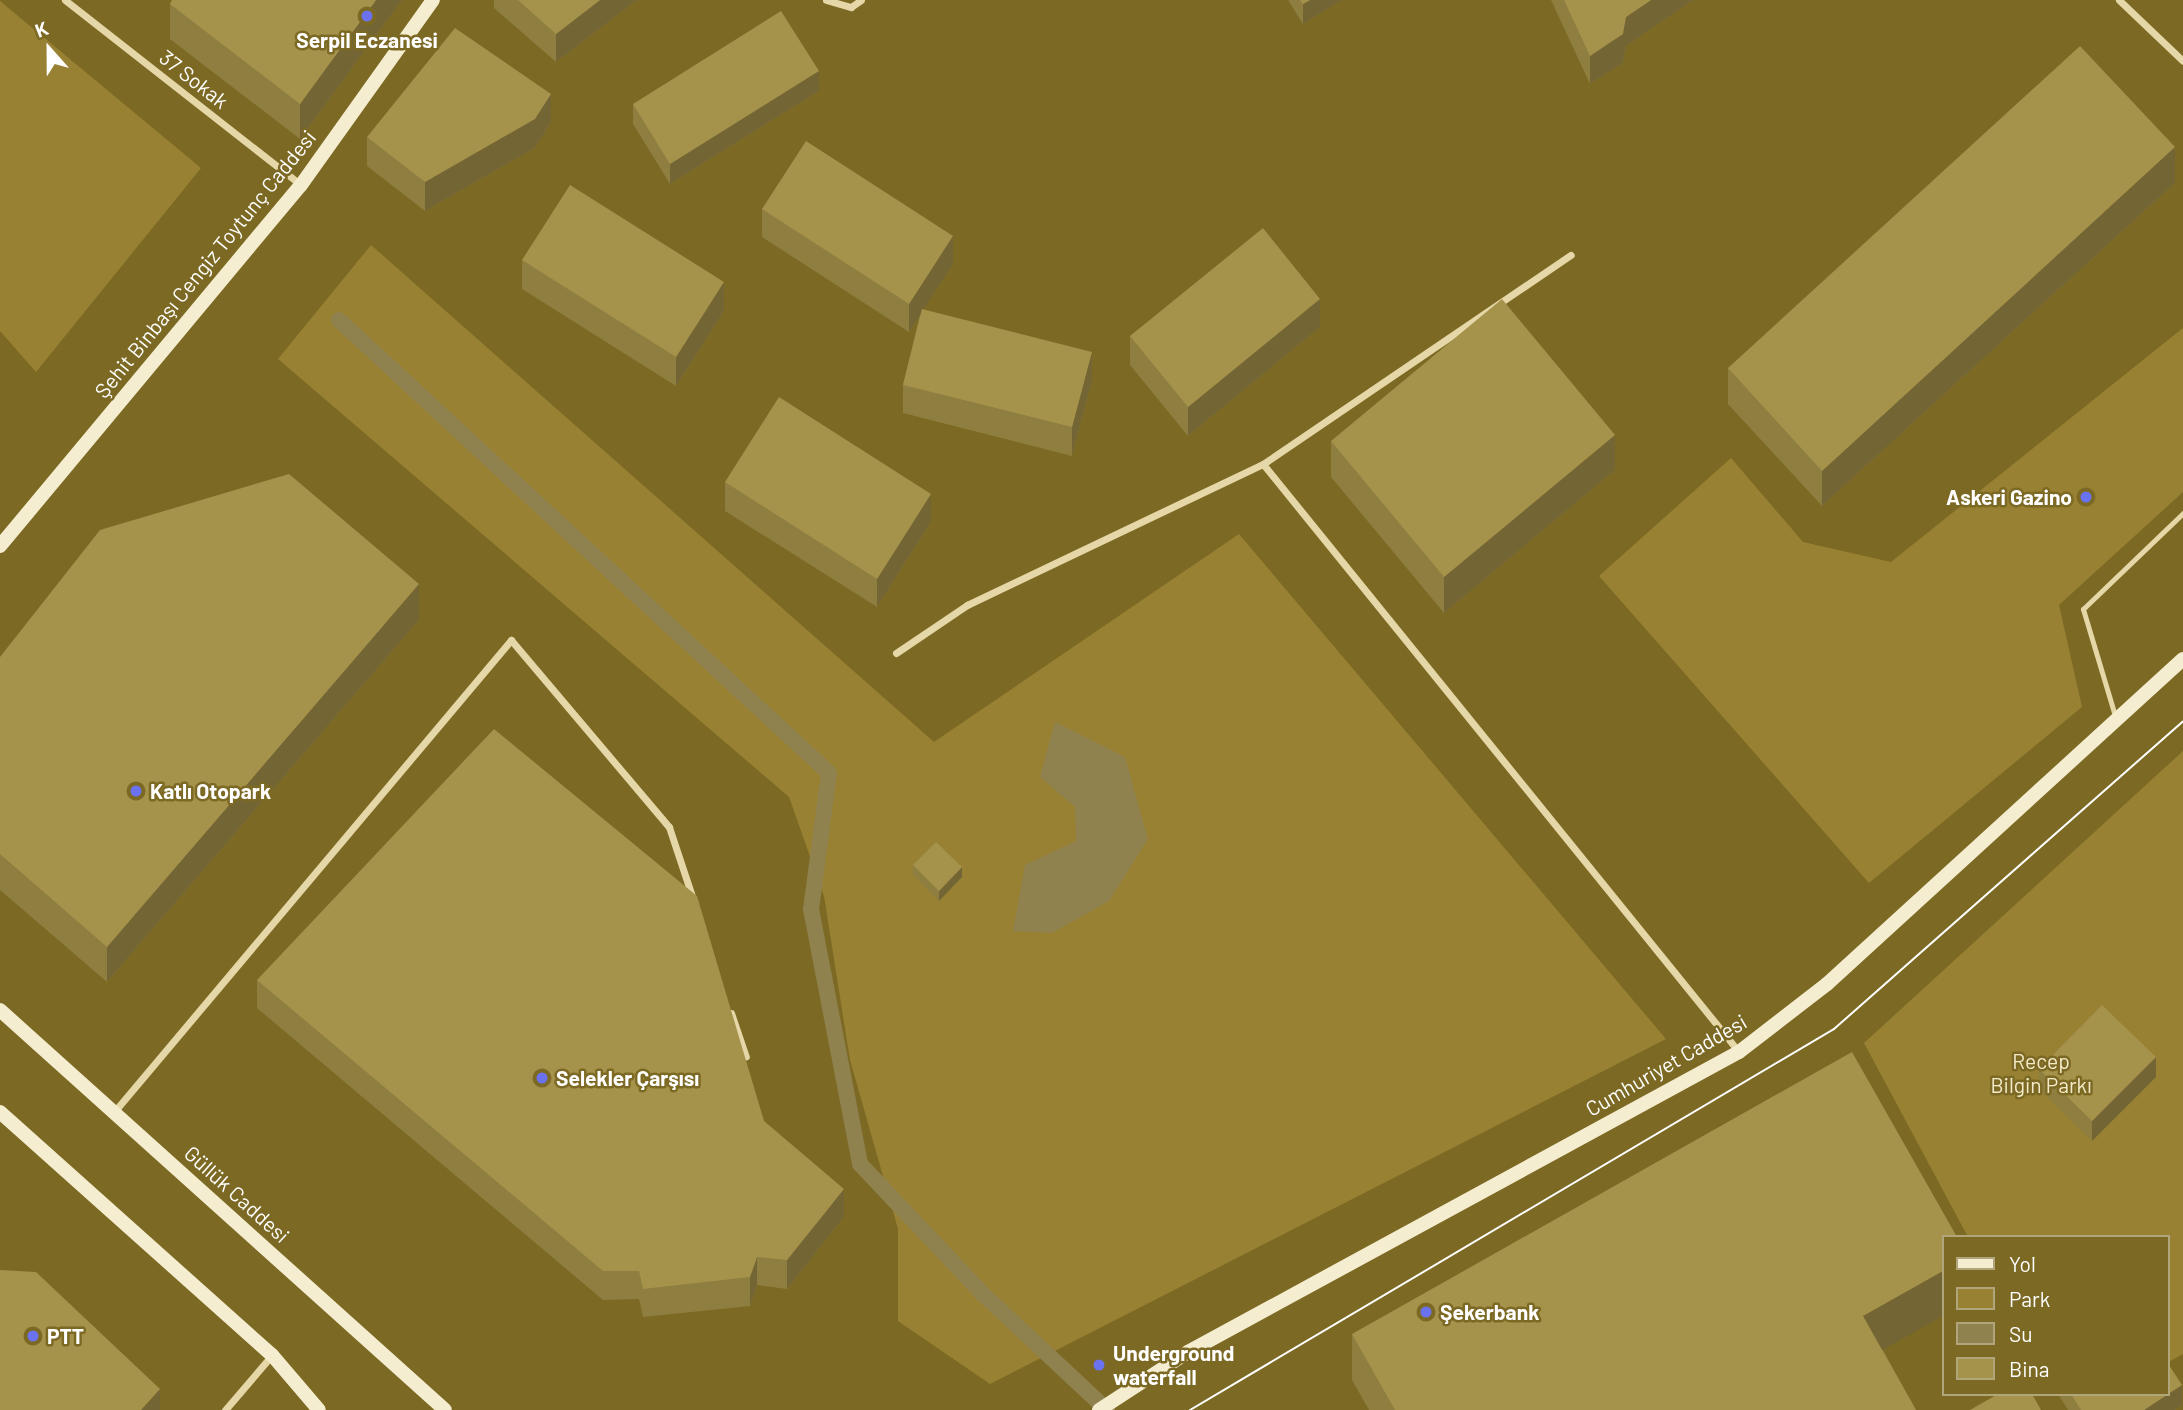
<!DOCTYPE html>
<meta charset="utf-8">
<style>
body{margin:0}
#map{position:relative;width:2183px;height:1410px;overflow:hidden;background:#7c6923;font-family:Barlow,sans-serif}
div>[style]{position:absolute}
[style*='--x']{left:calc(var(--x)*1px);top:calc(var(--y)*1px);width:calc(var(--w)*1px);rotate:calc(var(--a)*1deg)}
.green>*{inset:0;background:#988133}
.water>*{inset:0;background:#90824f}
.stream>*{height:16px;margin:-8px;padding:0 8px;transform-origin:8px;border-radius:8px;background:#90824f}
.lane>*{height:5px;margin:-2.5px;padding:0 2.5px;transform-origin:2.5px;border-radius:2.5px;background:#e5d7a7}
.street>*{height:7px;margin:-3.5px;padding:0 3.5px;transform-origin:3.5px;border-radius:3.5px;background:#e5d7a7}
.secondary>*{height:14px;margin:-7px;padding:0 7px;transform-origin:7px;border-radius:7px;background:#f5edd0}
.tram>*{height:2px;margin:-1px;padding:0 1px;transform-origin:1px;border-radius:1px;background:#fff}
.wall>*{inset:0;background:#8e7e40}
.shaded-wall>*{inset:0;background:#746634}
.building>*{inset:0;background:#a5924b}
.dots>*{width:19px;height:19px;translate:-50% -50%;box-sizing:border-box;border:4px solid #7c6923;border-radius:50%}
span{translate:-50% -50%;white-space:nowrap;text-align:center;line-height:1.15;-webkit-text-stroke:5px #7c6923;paint-order:stroke}
.poi-label{font-size:21px;color:#fff;font-weight:700}
.right{translate:-100% -50%;text-align:right}
.left{translate:0 -50%;text-align:left}
.street-label{font-size:21px;color:#fff}
.park-label{font-size:21px;color:#f4ebca}
.legend{position:absolute;left:1942px;top:1235px;width:228px;height:161px;box-sizing:border-box;background:#7c6923;border:2px solid #b0a57b;margin:0;padding:9px 12px;list-style:none;font-size:21px;color:#fff}
.legend li{display:flex;align-items:center;gap:14px;height:35px}
.legend b{width:35px;border:2px solid #b0a57b}
.north{position:absolute;left:14px;top:14px;width:70px;height:70px;-webkit-text-stroke:5px #7c6923;paint-order:stroke;rotate:339deg;font-size:19px;font-weight:700;line-height:28px;text-align:center;color:#fff}
.north::after{content:'';display:block;margin:auto;width:24px;height:32px;background:#fff;clip-path:polygon(50% 0,100% 100%,50% 72%,0 100%)}
</style>
<div id="map">
<div class="green">
<i style="clip-path:polygon(0 1px,201px 168px,36px 372px,0 331px)"></i>
<i style="clip-path:polygon(371px 245px,934px 742px,1239px 534px,1666px 1039px,990px 1384px,898px 1321px,898px 1229px,850px 1060px,824px 896px,789px 797px,278px 359px)"></i>
<i style="clip-path:polygon(2183px 328px,2183px 492px,2059px 605px,2082px 707px,1869px 883px,1599px 576px,1731px 458px,1803px 542px,1891px 562px)"></i>
<i style="clip-path:polygon(2183px 751px,2183px 1354px,2167px 1363px,2167px 1237px,1968px 1237px,1864px 1043px)"></i>
</div>
<div class="water">
<i style="clip-path:polygon(1055px 722px,1125px 757px,1148px 839px,1109px 901px,1052px 933px,1013px 931px,1025px 865px,1076px 841px,1075px 807px,1040px 777px)"></i>
</div>
<div class="stream">
<i style="--x:339;--y:320;--w:667;--a:42.75"></i>
<i style="--x:829;--y:773;--w:137;--a:97.5"></i>
<i style="--x:811;--y:909;--w:260;--a:79.1"></i>
<i style="--x:860;--y:1164;--w:179;--a:46.6"></i>
<i style="--x:983;--y:1294;--w:170;--a:43.1"></i>
</div>
<div class="lane">
<i style="--x:2116;--y:719;--w:115;--a:-106.7"></i>
<i style="--x:2083;--y:609;--w:139;--a:-43.8"></i>
</div>
<div class="street">
<i style="--x:65;--y:0;--w:300;--a:38.1"></i>
<i style="--x:826;--y:0;--w:26;--a:16"></i>
<i style="--x:851;--y:7;--w:12;--a:-35"></i>
<i style="--x:2119;--y:0;--w:88;--a:43.6"></i>
<i style="--x:1263;--y:464;--w:372;--a:-34.2"></i>
<i style="--x:896;--y:653;--w:86;--a:-34.1"></i>
<i style="--x:967;--y:605;--w:328;--a:-25.5"></i>
<i style="--x:1263;--y:464;--w:757;--a:51.01"></i>
<i style="--x:731;--y:1013;--w:46;--a:71.2"></i>
<i style="--x:114;--y:1112;--w:617;--a:-49.93"></i>
<i style="--x:511;--y:640;--w:245;--a:49.8"></i>
<i style="--x:669;--y:827;--w:76;--a:71.6"></i>
<i style="--x:225;--y:1410;--w:72;--a:-49.5"></i>
</div>
<div class="secondary">
<i style="--x:0;--y:546;--w:470;--a:-50.2"></i>
<i style="--x:301;--y:185;--w:227;--a:-54.5"></i>
<i style="--x:0;--y:1010;--w:598;--a:41.95"></i>
<i style="--x:0;--y:1112;--w:365;--a:41.8"></i>
<i style="--x:272;--y:1355;--w:72;--a:49.5"></i>
<i style="--x:1099;--y:1410;--w:106;--a:-33.1"></i>
<i style="--x:1188;--y:1352;--w:627;--a:-28.57"></i>
<i style="--x:1739;--y:1052;--w:111;--a:-37.7"></i>
<i style="--x:1827;--y:984;--w:482;--a:-42.4"></i>
</div>
<div class="tram">
<i style="--x:1190;--y:1410;--w:748;--a:-30.61"></i>
<i style="--x:1834;--y:1029;--w:465;--a:-41.4"></i>
</div>
<div class="wall">
<i style="clip-path:polygon(172px 0,402px 0,300px 139px,170px 39px,170px 4px)"></i>
<i style="clip-path:polygon(494px 0,637px 0,556px 62px,494px 8px)"></i>
<i style="clip-path:polygon(1288px 0,1342px 0,1303px 24px)"></i>
<i style="clip-path:polygon(1551px 0,1693px 0,1626px 46px,1623px 63px,1590px 84px)"></i>
<i style="clip-path:polygon(819px 91px,670px 184px,633px 124px,633px 104px)"></i>
<i style="clip-path:polygon(551px 122px,535px 148px,425px 211px,367px 166px,367px 137px)"></i>
<i style="clip-path:polygon(2175px 183px,1822px 506px,1728px 404px,1728px 368px)"></i>
<i style="clip-path:polygon(762px 209px,953px 264px,923px 310px,1092px 380px,1072px 456px,903px 413px,903px 385px,920px 314px,909px 332px,762px 237px)"></i>
<i style="clip-path:polygon(522px 260px,724px 311px,676px 386px,522px 289px)"></i>
<i style="clip-path:polygon(1320px 327px,1188px 436px,1130px 365px,1130px 336px)"></i>
<i style="clip-path:polygon(1331px 441px,1615px 470px,1444px 613px,1331px 477px)"></i>
<i style="clip-path:polygon(725px 482px,931px 522px,877px 607px,725px 511px)"></i>
<i style="clip-path:polygon(419px 620px,107px 982px,0 890px,0 657px)"></i>
<i style="clip-path:polygon(913px 865px,962px 877px,939px 901px,913px 875px)"></i>
<i style="clip-path:polygon(257px 980px,764px 1121px,844px 1217px,787px 1289px,757px 1285px,750px 1306px,643px 1317px,639px 1299px,603px 1300px,257px 1008px)"></i>
<i style="clip-path:polygon(2039px 1069px,2156px 1077px,2092px 1141px,2039px 1089px)"></i>
<i style="clip-path:polygon(1352px 1334px,1883px 1350px,1916px 1410px,1369px 1410px,1352px 1380px)"></i>
<i style="clip-path:polygon(2058px 1394px,2167px 1394px,2182px 1405px,2175px 1410px,2068px 1410px)"></i>
</div>
<div class="shaded-wall">
<i style="clip-path:polygon(376px 0,402px 0,300px 139px,300px 104px)"></i>
<i style="clip-path:polygon(600px 0,637px 0,556px 62px,556px 34px)"></i>
<i style="clip-path:polygon(1310px 0,1342px 0,1303px 24px,1303px 4px)"></i>
<i style="clip-path:polygon(1651px 0,1693px 0,1626px 46px,1623px 63px,1590px 84px,1590px 56px,1626px 17px)"></i>
<i style="clip-path:polygon(819px 71px,819px 91px,670px 184px,670px 164px)"></i>
<i style="clip-path:polygon(551px 94px,551px 122px,535px 148px,425px 211px,425px 182px)"></i>
<i style="clip-path:polygon(2175px 147px,2175px 183px,1822px 506px,1822px 471px)"></i>
<i style="clip-path:polygon(953px 236px,953px 264px,909px 332px,909px 304px)"></i>
<i style="clip-path:polygon(724px 282px,724px 311px,676px 386px,676px 357px)"></i>
<i style="clip-path:polygon(1320px 299px,1320px 327px,1188px 436px,1188px 407px)"></i>
<i style="clip-path:polygon(1092px 352px,1092px 380px,1072px 456px,1072px 427px)"></i>
<i style="clip-path:polygon(1615px 435px,1615px 470px,1444px 613px,1444px 577px)"></i>
<i style="clip-path:polygon(931px 494px,931px 522px,877px 607px,877px 579px)"></i>
<i style="clip-path:polygon(419px 584px,419px 620px,107px 982px,107px 947px)"></i>
<i style="clip-path:polygon(962px 867px,962px 877px,939px 901px,939px 891px)"></i>
<i style="clip-path:polygon(2156px 1057px,2156px 1077px,2092px 1141px,2092px 1121px)"></i>
<i style="clip-path:polygon(844px 1189px,844px 1217px,787px 1289px,787px 1260px)"></i>
<i style="clip-path:polygon(757px 1257px,757px 1285px,750px 1306px,750px 1277px)"></i>
<i style="clip-path:polygon(1943px 1271px,1943px 1316px,1863px 1361px,1863px 1316px)"></i>
<i style="clip-path:polygon(2182px 1385px,2182px 1405px,2175px 1410px,2144px 1410px)"></i>
<i style="clip-path:polygon(160px 1389px,160px 1410px,141px 1410px)"></i>
</div>
<div class="building">
<i style="clip-path:polygon(172px 0,376px 0,300px 104px,170px 4px)"></i>
<i style="clip-path:polygon(518px 0,600px 0,556px 34px)"></i>
<i style="clip-path:polygon(1300px 0,1310px 0,1303px 4px)"></i>
<i style="clip-path:polygon(1564px 0,1651px 0,1626px 17px,1623px 34px,1590px 56px)"></i>
<i style="clip-path:polygon(781px 11px,819px 71px,670px 164px,633px 104px)"></i>
<i style="clip-path:polygon(455px 28px,551px 94px,535px 119px,425px 182px,367px 137px)"></i>
<i style="clip-path:polygon(2080px 46px,2175px 147px,1822px 471px,1728px 368px)"></i>
<i style="clip-path:polygon(806px 141px,953px 236px,909px 304px,762px 209px)"></i>
<i style="clip-path:polygon(570px 185px,724px 282px,676px 357px,522px 260px)"></i>
<i style="clip-path:polygon(1263px 228px,1320px 299px,1188px 407px,1130px 336px)"></i>
<i style="clip-path:polygon(1502px 299px,1615px 435px,1444px 577px,1331px 441px)"></i>
<i style="clip-path:polygon(922px 309px,1092px 352px,1072px 427px,903px 385px)"></i>
<i style="clip-path:polygon(779px 397px,931px 494px,877px 579px,725px 482px)"></i>
<i style="clip-path:polygon(289px 474px,419px 584px,107px 947px,0 854px,0 657px,100px 530px)"></i>
<i style="clip-path:polygon(494px 729px,697px 896px,764px 1121px,844px 1189px,787px 1260px,757px 1257px,750px 1277px,643px 1289px,639px 1271px,603px 1271px,257px 980px)"></i>
<i style="clip-path:polygon(936px 842px,962px 867px,939px 891px,913px 865px)"></i>
<i style="clip-path:polygon(2102px 1005px,2156px 1057px,2092px 1121px,2039px 1069px)"></i>
<i style="clip-path:polygon(1852px 1052px,1957px 1237px,1943px 1237px,1943px 1271px,1863px 1316px,1916px 1410px,1395px 1410px,1352px 1334px)"></i>
<i style="clip-path:polygon(0 1270px,36px 1272px,160px 1389px,141px 1410px,0 1410px)"></i>
<i style="clip-path:polygon(2167px 1362px,2182px 1385px,2144px 1410px,2081px 1410px,2071px 1394px,2167px 1394px)"></i>
<i style="clip-path:polygon(1998px 1394px,2032px 1394px,2041px 1410px,1970px 1410px)"></i>
</div>
<div class="dots">
<i style="left:367px;top:16px;background:#6a72f0"></i>
<i style="left:2086px;top:497px;background:#6a72f0"></i>
<i style="left:136px;top:791px;background:#6a72f0"></i>
<i style="left:542px;top:1078px;background:#6a72f0"></i>
<i style="left:1426px;top:1312px;background:#6a72f0"></i>
<i style="left:33px;top:1336px;background:#6a72f0"></i>
<i style="left:1099px;top:1365px;background:#6a72f0"></i>
</div>
<div class="poi-label">
<span style="left:367px;top:40px">Serpil Eczanesi</span>
<span class="right" style="left:2072px;top:497px">Askeri Gazino</span>
<span class="left" style="left:150px;top:791px">Katlı Otopark</span>
<span class="left" style="left:556px;top:1078px">Selekler Çarşısı</span>
<span class="left" style="left:1440px;top:1312px">Şekerbank</span>
<span class="left" style="left:47px;top:1336px">PTT</span>
<span class="left" style="left:1113px;top:1365px">Underground<br>waterfall</span>
</div>
<div class="street-label">
<span style="left:194px;top:79px;rotate:38deg">37 Sokak</span>
<span style="left:205px;top:264px;rotate:-51deg">Şehit Binbaşı Cengiz Toytunç Caddesi</span>
<span style="left:1666px;top:1065px;rotate:-30deg">Cumhuriyet Caddesi</span>
<span style="left:237px;top:1194px;rotate:42deg">Güllük Caddesi</span>
</div>
<div class="park-label">
<span style="left:2041px;top:1073px">Recep<br>Bilgin Parkı</span>
</div>
<ul class="legend">
<li><b style="height:9px;background:#f5edd0"></b>Yol</li>
<li><b style="height:19px;background:#988133"></b>Park</li>
<li><b style="height:19px;background:#90824f"></b>Su</li>
<li><b style="height:19px;background:#a5924b"></b>Bina</li>
</ul>
<div class="north">K</div>
</div>
